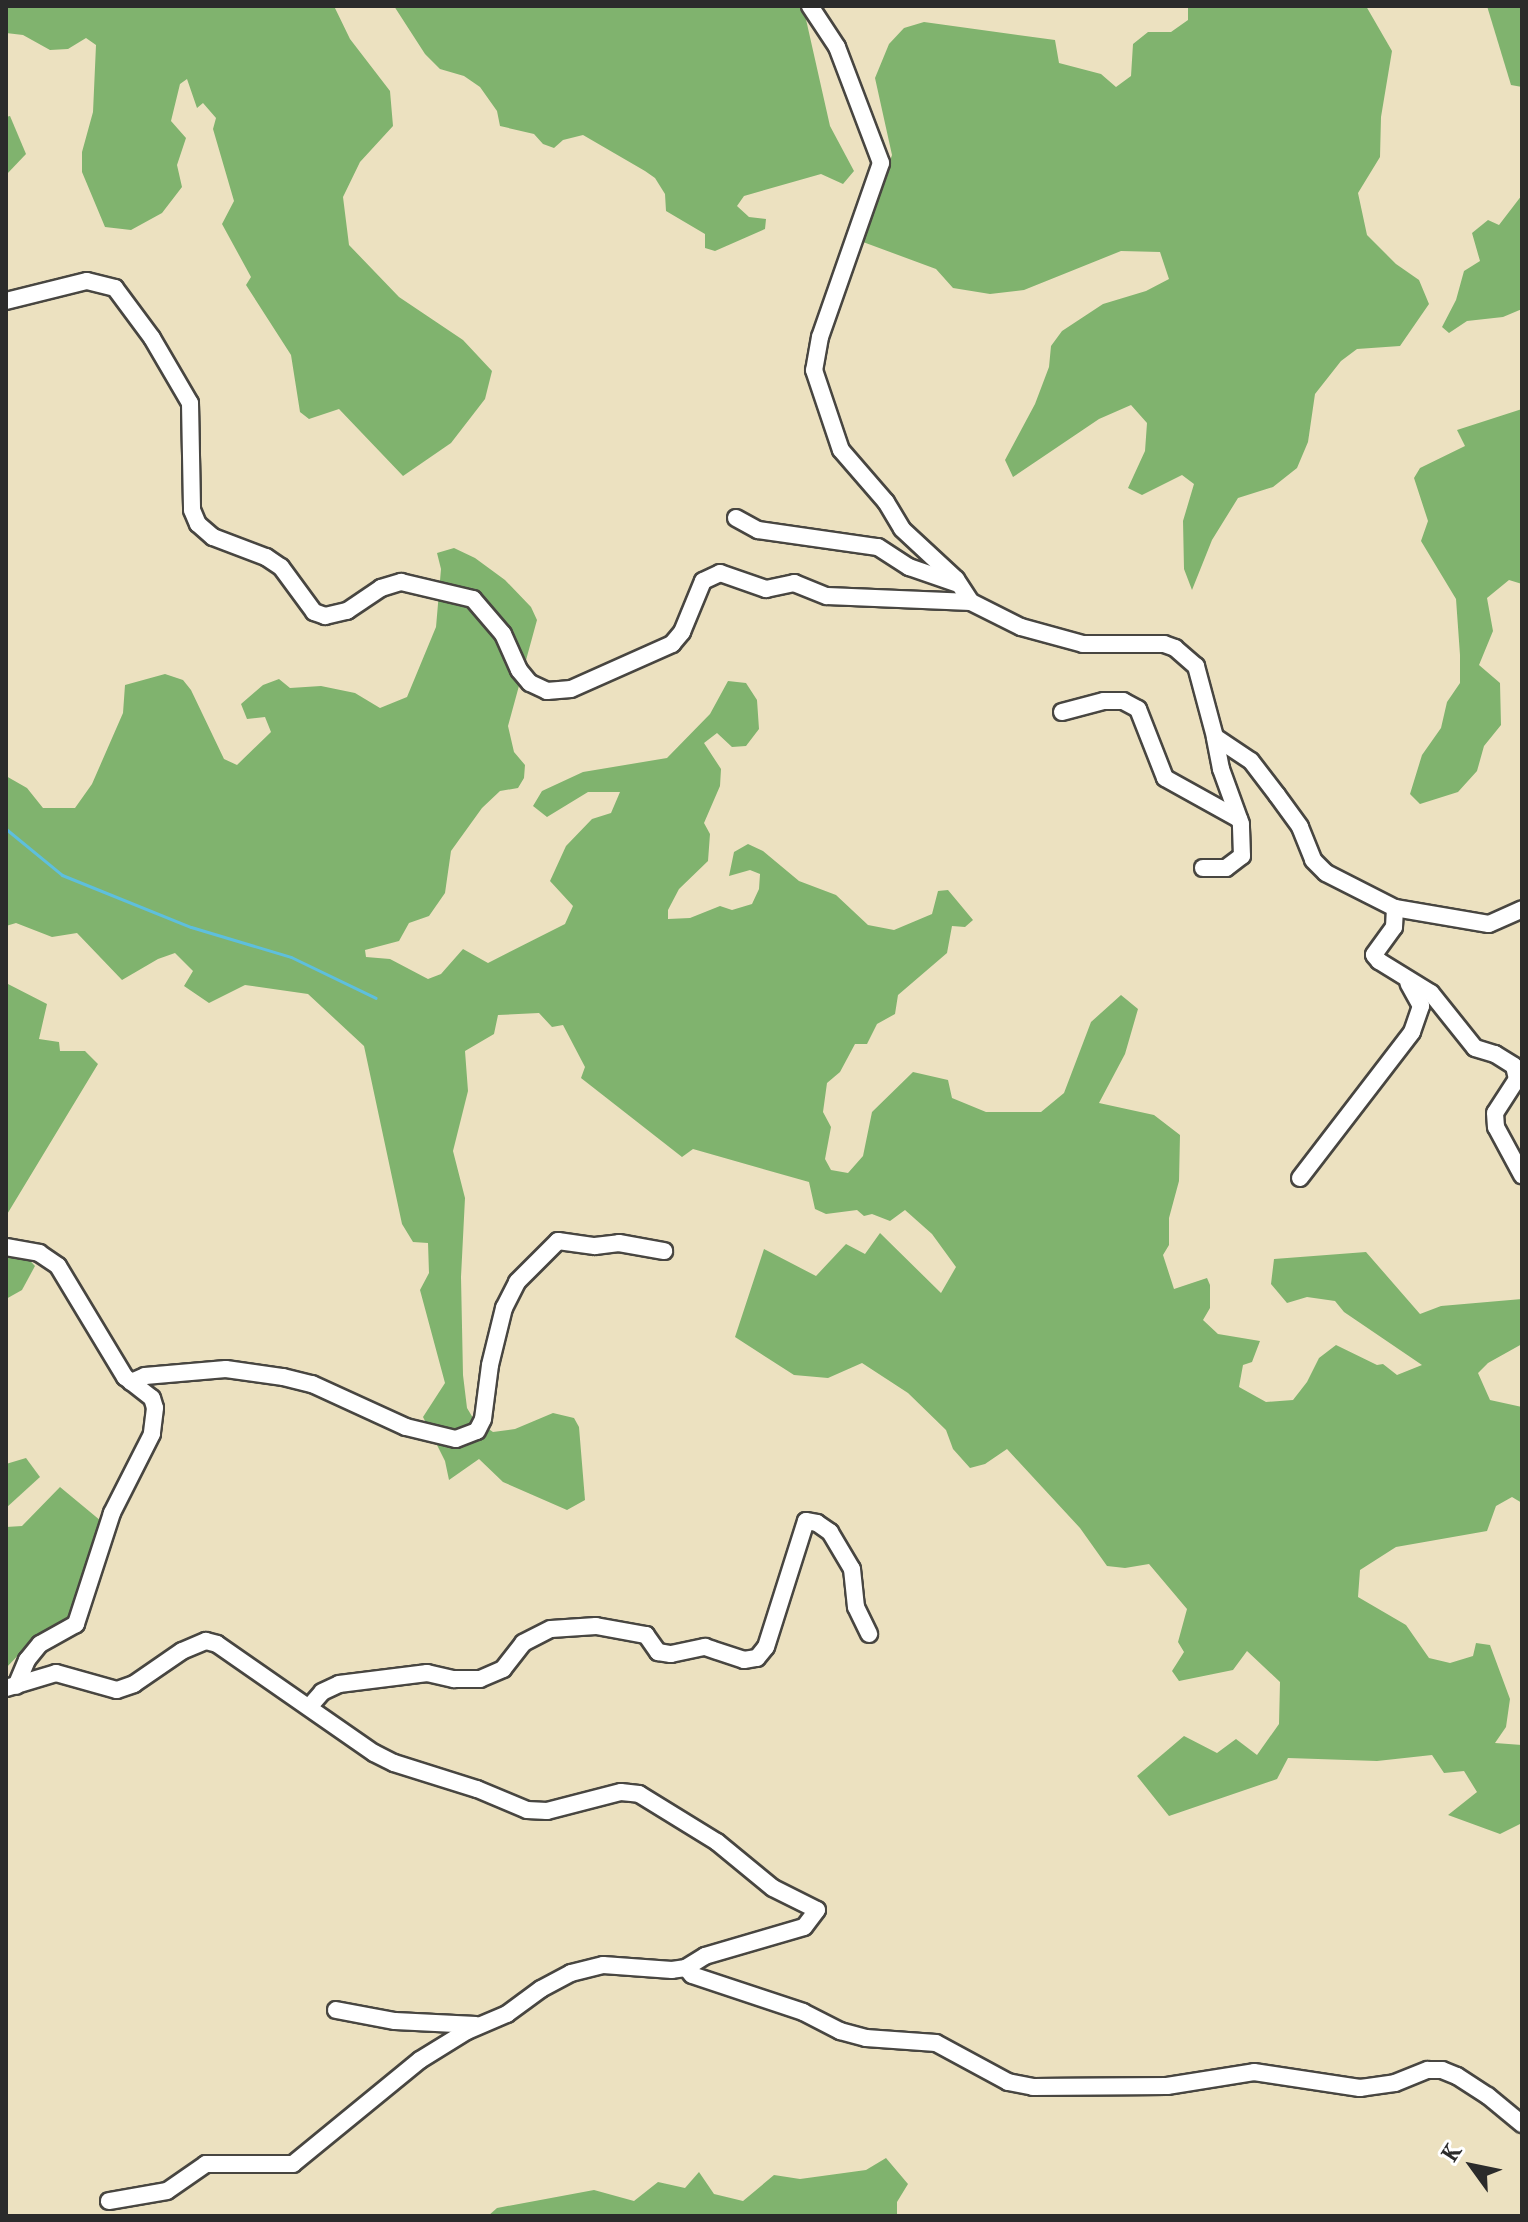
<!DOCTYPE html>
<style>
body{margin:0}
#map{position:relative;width:1528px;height:2222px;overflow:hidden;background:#ece1c0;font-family:"IM FELL Double Pica",serif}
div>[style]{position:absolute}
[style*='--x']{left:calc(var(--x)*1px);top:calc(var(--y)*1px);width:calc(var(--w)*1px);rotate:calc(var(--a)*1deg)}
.forest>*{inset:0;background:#80b36e}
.stream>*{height:3px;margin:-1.5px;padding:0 1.5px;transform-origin:1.5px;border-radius:1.5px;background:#5ebfdd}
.roads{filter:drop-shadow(2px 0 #484641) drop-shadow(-2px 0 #484641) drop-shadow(0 2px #484641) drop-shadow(0 -2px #484641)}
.minor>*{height:16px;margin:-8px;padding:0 8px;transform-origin:8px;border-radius:8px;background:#fff}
span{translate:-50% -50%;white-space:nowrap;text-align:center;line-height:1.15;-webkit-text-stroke:8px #fff;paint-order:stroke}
.frame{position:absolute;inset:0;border:8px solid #2b2b2b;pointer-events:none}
.north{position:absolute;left:1432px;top:2126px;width:80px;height:80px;-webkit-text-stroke:6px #fff;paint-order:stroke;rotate:303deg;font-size:22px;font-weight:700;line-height:32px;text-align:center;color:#2b2b2b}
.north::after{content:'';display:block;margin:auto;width:28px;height:36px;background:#2b2b2b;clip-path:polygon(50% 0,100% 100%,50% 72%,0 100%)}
</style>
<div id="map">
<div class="forest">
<i style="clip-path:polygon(6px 6px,334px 6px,350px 39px,390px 91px,393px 126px,360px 162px,343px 197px,349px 245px,399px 297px,463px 340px,492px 371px,485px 399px,451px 443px,403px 476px,339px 409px,309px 419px,300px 412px,291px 355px,246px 285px,251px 277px,222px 224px,234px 201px,213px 129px,216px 118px,203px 103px,197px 108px,187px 79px,180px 84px,171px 121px,186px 138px,177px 165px,182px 187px,162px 213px,131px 230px,105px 227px,82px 172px,82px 152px,93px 112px,96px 45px,86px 38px,68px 49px,50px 50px,23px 35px,6px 33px)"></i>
<i style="clip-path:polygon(394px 6px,803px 6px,830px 126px,854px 171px,843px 184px,821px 174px,744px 196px,737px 206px,749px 217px,766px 219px,765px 229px,715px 251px,705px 248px,705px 234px,666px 211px,665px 194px,655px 178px,645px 171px,583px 135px,563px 140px,554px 148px,543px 144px,534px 134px,500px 126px,497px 111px,480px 87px,464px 76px,440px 69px,425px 54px)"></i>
<i style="clip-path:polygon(1188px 6px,1366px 6px,1392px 51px,1381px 117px,1380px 157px,1358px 193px,1367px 235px,1396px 264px,1419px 280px,1429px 304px,1400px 346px,1357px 349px,1341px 361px,1315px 394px,1308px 442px,1297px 468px,1273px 487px,1238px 498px,1212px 540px,1192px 590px,1184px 569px,1183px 521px,1194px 484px,1182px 475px,1142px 495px,1128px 488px,1145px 451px,1147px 423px,1131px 405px,1099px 419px,1013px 477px,1005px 460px,1035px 404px,1049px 367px,1051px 346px,1062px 331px,1103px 304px,1146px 291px,1169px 279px,1160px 252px,1121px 251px,1024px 290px,990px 294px,953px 288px,936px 269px,863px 242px,892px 155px,875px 78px,889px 44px,904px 28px,924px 22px,1055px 40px,1059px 63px,1101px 74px,1116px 87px,1131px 76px,1133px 44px,1148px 32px,1171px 32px,1188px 20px)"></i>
<i style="clip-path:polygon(1487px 6px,1522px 6px,1522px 87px,1511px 85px)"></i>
<i style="clip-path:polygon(10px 116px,26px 154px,6px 175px,6px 117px)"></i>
<i style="clip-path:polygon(1522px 195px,1522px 309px,1503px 317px,1467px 321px,1449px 333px,1442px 327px,1456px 300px,1464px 271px,1480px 261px,1472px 233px,1488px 220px,1499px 225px)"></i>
<i style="clip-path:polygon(1522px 409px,1522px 584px,1509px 580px,1487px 598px,1493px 631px,1479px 665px,1500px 683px,1501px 725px,1484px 746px,1477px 771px,1458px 792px,1420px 804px,1410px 794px,1422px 755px,1441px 728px,1447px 702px,1460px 683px,1460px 655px,1456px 599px,1421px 541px,1428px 521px,1414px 478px,1420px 468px,1465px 446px,1457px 430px)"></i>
<i style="clip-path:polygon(454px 548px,475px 558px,505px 580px,531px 607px,537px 620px,508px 726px,514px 752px,525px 765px,524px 778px,518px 788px,500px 791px,482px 808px,451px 851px,445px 893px,429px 916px,409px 923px,399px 941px,365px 950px,366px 957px,390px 959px,428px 979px,441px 974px,463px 949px,488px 963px,565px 924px,573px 906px,550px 881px,566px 846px,592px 819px,611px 813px,620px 792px,588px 792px,547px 817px,533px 806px,542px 791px,583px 772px,667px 758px,710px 714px,728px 681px,746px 683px,757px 700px,759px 729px,746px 746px,732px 747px,717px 733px,704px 743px,721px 769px,720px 786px,704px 823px,710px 834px,708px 861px,679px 889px,668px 910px,668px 919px,690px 918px,720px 906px,732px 910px,752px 904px,759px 889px,760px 874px,750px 870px,729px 876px,734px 852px,748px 844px,763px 851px,799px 881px,836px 895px,868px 925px,894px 930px,932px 914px,938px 891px,948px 890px,973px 920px,965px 927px,952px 926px,947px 953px,898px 995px,895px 1014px,877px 1024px,867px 1044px,855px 1044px,840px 1072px,827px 1083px,823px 1112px,831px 1127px,825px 1159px,831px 1170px,848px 1173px,863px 1156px,872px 1112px,913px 1072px,948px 1080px,952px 1098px,986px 1112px,1041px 1112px,1064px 1093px,1091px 1022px,1121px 995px,1138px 1009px,1125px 1054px,1099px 1103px,1154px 1115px,1180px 1135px,1179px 1181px,1169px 1218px,1169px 1245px,1163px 1255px,1174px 1289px,1207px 1278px,1210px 1285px,1210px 1308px,1203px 1320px,1218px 1334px,1260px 1341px,1252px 1362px,1243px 1365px,1239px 1387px,1266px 1402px,1293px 1400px,1307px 1382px,1319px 1358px,1336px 1345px,1377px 1365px,1383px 1364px,1397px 1375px,1422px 1365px,1344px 1312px,1335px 1301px,1307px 1297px,1287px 1303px,1271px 1284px,1274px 1259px,1366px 1252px,1420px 1314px,1441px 1306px,1522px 1299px,1522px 1344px,1488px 1363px,1478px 1373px,1490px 1400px,1522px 1407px,1522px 1503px,1512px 1497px,1496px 1506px,1487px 1531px,1396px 1547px,1360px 1570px,1358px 1597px,1406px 1625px,1429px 1658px,1450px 1663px,1473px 1656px,1476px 1643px,1490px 1645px,1510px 1699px,1506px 1727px,1495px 1743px,1522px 1745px,1522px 1823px,1500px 1834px,1448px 1815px,1477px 1792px,1464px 1771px,1444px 1773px,1432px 1755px,1377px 1761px,1288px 1758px,1277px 1779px,1169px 1816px,1137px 1776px,1184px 1736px,1217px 1753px,1236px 1739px,1257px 1755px,1279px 1724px,1280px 1682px,1247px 1651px,1233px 1670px,1179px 1681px,1172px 1671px,1184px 1652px,1178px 1642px,1187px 1609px,1149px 1564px,1125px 1568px,1107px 1566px,1080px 1528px,1007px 1449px,985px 1464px,970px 1468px,953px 1449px,946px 1430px,908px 1393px,862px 1363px,828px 1378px,794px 1375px,735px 1337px,764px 1249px,816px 1276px,846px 1244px,865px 1254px,880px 1233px,941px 1293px,956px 1267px,932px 1234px,905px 1210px,890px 1221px,872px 1214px,864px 1216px,857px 1210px,826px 1214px,815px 1209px,809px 1182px,693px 1149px,682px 1157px,581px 1078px,585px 1067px,563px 1025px,552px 1027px,539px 1013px,498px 1015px,494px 1034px,465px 1051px,468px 1091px,453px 1151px,465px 1198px,461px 1277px,463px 1375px,467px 1408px,473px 1418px,493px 1432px,515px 1429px,553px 1413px,574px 1418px,579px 1427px,585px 1500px,567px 1510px,503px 1482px,479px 1459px,449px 1480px,445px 1461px,423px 1417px,445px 1383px,420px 1290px,429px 1273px,428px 1243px,413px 1242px,402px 1224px,364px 1046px,308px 994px,245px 985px,209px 1003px,184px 986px,193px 971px,175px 953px,158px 959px,122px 980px,77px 933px,52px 937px,16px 923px,6px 926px,6px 776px,27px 788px,43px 808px,75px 808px,92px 784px,123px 713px,125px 685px,165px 674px,183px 680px,191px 690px,224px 759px,237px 765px,271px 732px,265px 717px,247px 719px,241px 704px,263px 685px,279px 679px,290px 688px,321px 686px,355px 693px,380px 708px,407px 697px,436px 627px,441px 569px,437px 553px)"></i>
<i style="clip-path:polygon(6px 983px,47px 1004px,39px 1039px,59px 1042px,60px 1051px,85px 1051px,98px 1064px,6px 1216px)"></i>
<i style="clip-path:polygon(6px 1235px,35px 1266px,22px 1290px,6px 1299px)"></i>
<i style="clip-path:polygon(26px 1458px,40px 1477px,6px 1508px,6px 1464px)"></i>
<i style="clip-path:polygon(60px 1487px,101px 1521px,72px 1616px,26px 1647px,6px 1668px,6px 1527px,22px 1526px)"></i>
<i style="clip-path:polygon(886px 2158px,908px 2184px,897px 2202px,897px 2216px,488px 2216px,497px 2208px,594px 2190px,634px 2201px,658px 2182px,685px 2188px,699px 2172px,714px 2194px,743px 2201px,774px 2175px,800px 2179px,866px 2170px)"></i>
</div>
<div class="stream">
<i style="--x:6;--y:829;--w:72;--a:39.4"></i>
<i style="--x:62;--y:875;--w:139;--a:22"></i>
<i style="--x:191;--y:927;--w:104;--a:16.7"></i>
<i style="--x:291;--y:957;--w:94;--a:25.8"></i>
</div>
<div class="roads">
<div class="minor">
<i style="--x:810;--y:6;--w:49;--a:56.6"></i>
<i style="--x:837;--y:47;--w:124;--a:69.2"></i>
<i style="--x:881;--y:163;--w:184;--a:109.3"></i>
<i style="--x:820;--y:337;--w:34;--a:100"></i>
<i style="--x:814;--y:370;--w:84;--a:71.4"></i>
<i style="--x:841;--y:450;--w:69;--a:49.1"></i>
<i style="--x:886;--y:502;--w:31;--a:59"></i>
<i style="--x:902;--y:529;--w:74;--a:42.8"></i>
<i style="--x:956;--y:579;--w:27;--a:57"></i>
<i style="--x:6;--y:301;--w:83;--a:-13.9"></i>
<i style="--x:87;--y:281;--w:29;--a:14"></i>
<i style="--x:115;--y:288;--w:62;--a:53.5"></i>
<i style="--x:152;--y:338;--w:75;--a:59.7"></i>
<i style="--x:190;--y:403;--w:107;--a:88.9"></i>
<i style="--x:192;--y:510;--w:15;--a:67"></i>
<i style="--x:198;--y:524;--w:20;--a:41"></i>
<i style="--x:213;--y:537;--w:57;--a:20.7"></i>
<i style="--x:266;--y:557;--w:18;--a:34"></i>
<i style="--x:281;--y:567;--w:56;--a:53.7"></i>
<i style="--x:314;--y:612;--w:12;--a:20"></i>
<i style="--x:325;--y:616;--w:23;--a:-13"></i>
<i style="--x:347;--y:611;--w:41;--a:-34.1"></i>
<i style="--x:381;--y:588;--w:21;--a:-17"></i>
<i style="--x:401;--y:582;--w:74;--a:13.3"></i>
<i style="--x:473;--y:599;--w:46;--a:49.4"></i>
<i style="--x:503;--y:634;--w:39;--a:66"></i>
<i style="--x:519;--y:670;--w:17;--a:50"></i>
<i style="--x:530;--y:683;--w:19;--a:25"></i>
<i style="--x:547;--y:691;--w:24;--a:-5"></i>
<i style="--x:571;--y:689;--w:111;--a:-24"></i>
<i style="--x:672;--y:644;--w:16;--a:-50"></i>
<i style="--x:682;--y:632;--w:55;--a:-67.6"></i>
<i style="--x:703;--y:581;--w:19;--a:-25"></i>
<i style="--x:720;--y:573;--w:49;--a:19.2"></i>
<i style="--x:766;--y:589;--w:29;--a:-12"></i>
<i style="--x:794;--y:583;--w:35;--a:22"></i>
<i style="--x:827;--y:596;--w:144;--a:2.4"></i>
<i style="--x:971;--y:602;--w:56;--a:26.6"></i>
<i style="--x:1021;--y:627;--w:64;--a:15.3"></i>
<i style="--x:1083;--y:644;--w:81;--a:0"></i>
<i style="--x:1164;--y:644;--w:12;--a:20"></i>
<i style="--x:1175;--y:648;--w:28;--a:41"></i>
<i style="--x:1196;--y:666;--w:73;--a:75"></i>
<i style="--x:1215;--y:737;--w:43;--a:33.7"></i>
<i style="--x:1251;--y:761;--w:43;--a:52.6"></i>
<i style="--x:1277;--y:795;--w:39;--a:54"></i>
<i style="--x:1300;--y:827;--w:35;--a:68"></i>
<i style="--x:1313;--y:860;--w:18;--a:45"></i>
<i style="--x:1326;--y:873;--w:77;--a:26.9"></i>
<i style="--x:1395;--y:908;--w:19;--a:93"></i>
<i style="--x:1394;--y:927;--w:34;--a:126"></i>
<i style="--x:1374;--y:955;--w:8;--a:50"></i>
<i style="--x:1379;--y:961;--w:61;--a:31.6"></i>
<i style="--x:1431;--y:993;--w:70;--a:51.3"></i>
<i style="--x:1475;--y:1048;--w:21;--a:17"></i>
<i style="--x:1495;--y:1054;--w:22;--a:32"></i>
<i style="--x:1514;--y:1066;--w:13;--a:77"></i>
<i style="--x:1517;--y:1079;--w:40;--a:122.9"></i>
<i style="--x:1495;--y:1113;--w:14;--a:86"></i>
<i style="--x:1496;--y:1127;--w:55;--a:61.6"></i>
<i style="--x:736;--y:518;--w:25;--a:29"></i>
<i style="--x:758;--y:530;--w:121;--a:8.1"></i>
<i style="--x:878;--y:547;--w:37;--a:33"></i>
<i style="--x:909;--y:567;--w:52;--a:19.1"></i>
<i style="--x:1062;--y:712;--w:43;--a:-14.7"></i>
<i style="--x:1104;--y:701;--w:19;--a:0"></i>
<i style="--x:1123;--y:701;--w:17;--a:28"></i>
<i style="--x:1138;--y:709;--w:74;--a:68.6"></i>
<i style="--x:1165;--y:778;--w:85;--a:29"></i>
<i style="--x:1203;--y:868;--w:23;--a:0"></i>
<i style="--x:1226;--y:868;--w:20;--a:-37"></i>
<i style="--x:1242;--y:856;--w:32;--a:-92"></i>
<i style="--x:1241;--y:824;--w:59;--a:-110"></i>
<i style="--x:1221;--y:769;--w:33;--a:-101"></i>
<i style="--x:1395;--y:908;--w:95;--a:9.7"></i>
<i style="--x:1489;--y:924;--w:36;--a:-24"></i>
<i style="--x:1300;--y:1178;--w:184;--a:-52.5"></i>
<i style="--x:1412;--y:1032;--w:28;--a:-71"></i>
<i style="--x:1421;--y:1006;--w:26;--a:-119"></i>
<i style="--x:6;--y:1247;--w:34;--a:10"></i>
<i style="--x:39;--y:1253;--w:23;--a:34"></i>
<i style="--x:58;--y:1266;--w:130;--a:58.9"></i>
<i style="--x:125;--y:1377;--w:34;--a:38"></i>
<i style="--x:152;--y:1398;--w:10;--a:73"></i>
<i style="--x:155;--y:1408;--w:26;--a:97"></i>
<i style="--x:152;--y:1434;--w:89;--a:116.9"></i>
<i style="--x:112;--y:1513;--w:117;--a:108"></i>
<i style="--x:76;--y:1624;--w:41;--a:150.9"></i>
<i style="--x:40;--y:1644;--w:21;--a:129"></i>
<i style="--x:27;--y:1660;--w:28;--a:113"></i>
<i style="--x:131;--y:1382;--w:15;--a:-23"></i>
<i style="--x:145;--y:1376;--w:81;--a:-4.9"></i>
<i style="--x:226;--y:1369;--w:58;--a:8"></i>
<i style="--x:283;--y:1377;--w:30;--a:14"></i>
<i style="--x:312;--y:1384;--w:103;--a:24.6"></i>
<i style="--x:406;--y:1427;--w:51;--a:13.5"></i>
<i style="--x:456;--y:1439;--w:22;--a:-21"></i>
<i style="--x:477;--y:1431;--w:13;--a:-63"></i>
<i style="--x:483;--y:1419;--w:54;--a:-82.6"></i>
<i style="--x:490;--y:1365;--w:59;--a:-76.2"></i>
<i style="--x:504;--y:1308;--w:29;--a:-63"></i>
<i style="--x:517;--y:1282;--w:58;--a:-45"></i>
<i style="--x:558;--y:1241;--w:37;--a:8"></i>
<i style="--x:595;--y:1246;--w:24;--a:-7"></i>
<i style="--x:619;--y:1243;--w:46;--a:10.1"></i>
<i style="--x:6;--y:1688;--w:52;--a:-16.7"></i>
<i style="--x:56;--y:1673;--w:63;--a:15.6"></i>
<i style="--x:117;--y:1690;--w:18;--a:-19"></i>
<i style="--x:134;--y:1684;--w:58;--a:-34.5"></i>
<i style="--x:182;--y:1651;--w:26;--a:-23"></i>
<i style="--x:206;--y:1641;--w:11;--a:15"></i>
<i style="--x:217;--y:1644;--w:191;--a:34.8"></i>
<i style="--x:374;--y:1753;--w:22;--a:27"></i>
<i style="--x:394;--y:1763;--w:87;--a:17.4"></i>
<i style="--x:477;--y:1789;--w:54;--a:22.8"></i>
<i style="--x:527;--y:1810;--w:20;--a:3"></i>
<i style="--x:547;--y:1811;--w:76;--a:-14.4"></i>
<i style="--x:621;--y:1792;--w:18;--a:6"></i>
<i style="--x:639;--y:1794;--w:92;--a:31.6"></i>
<i style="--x:717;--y:1842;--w:72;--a:39.4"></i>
<i style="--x:773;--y:1888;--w:49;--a:26.6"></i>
<i style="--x:817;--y:1910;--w:21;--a:127"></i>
<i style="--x:804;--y:1927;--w:103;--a:163.7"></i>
<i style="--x:705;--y:1956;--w:22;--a:148"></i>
<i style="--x:686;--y:1968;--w:14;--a:172"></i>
<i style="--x:672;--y:1970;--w:69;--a:-175.9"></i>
<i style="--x:603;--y:1965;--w:33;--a:166"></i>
<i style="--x:571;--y:1973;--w:34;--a:152"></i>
<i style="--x:541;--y:1989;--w:42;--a:143.7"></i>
<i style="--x:507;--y:2014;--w:43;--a:157"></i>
<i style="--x:467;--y:2031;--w:55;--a:148.3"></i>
<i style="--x:420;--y:2060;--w:164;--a:140.7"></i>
<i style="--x:293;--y:2164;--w:87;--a:180"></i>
<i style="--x:206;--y:2164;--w:47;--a:145.3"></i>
<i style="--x:167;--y:2191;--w:59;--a:170.2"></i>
<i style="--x:310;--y:1706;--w:18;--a:-49"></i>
<i style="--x:322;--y:1692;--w:19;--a:-25"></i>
<i style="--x:339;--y:1684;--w:89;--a:-7.1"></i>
<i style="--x:427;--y:1673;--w:28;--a:13"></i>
<i style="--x:454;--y:1679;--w:26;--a:0"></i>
<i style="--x:480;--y:1679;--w:25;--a:-23"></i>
<i style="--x:503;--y:1669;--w:33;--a:-52"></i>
<i style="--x:523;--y:1643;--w:31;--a:-27"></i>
<i style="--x:551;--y:1629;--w:45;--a:-3.8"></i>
<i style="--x:596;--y:1626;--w:51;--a:10.2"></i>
<i style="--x:646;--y:1635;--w:21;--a:55"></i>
<i style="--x:658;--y:1652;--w:13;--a:9"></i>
<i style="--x:671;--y:1654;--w:35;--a:-12"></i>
<i style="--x:705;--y:1647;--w:41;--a:18.4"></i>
<i style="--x:744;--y:1660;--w:13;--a:-9"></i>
<i style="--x:757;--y:1658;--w:14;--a:-51"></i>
<i style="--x:766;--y:1647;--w:132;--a:-72.4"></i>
<i style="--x:806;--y:1521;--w:11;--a:10"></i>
<i style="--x:817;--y:1523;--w:16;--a:35"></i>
<i style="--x:830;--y:1532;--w:43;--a:59.3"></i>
<i style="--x:852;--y:1569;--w:38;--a:84"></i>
<i style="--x:856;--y:1607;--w:30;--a:64"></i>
<i style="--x:686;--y:1968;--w:9;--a:49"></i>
<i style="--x:692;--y:1975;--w:117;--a:18.4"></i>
<i style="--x:803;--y:2012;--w:42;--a:27.2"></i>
<i style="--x:840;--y:2031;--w:27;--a:15"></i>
<i style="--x:866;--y:2038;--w:70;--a:4.1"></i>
<i style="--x:936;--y:2043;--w:82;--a:28.4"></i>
<i style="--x:1008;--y:2082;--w:25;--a:11"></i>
<i style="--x:1033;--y:2087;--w:134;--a:-0.4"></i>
<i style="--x:1167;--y:2086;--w:88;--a:-9.1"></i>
<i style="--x:1254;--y:2072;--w:107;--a:8.6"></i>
<i style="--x:1360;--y:2088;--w:35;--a:-8"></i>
<i style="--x:1395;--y:2083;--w:35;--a:-22"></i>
<i style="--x:1428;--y:2070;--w:14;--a:0"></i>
<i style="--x:1442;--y:2070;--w:16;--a:22"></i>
<i style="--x:1457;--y:2076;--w:37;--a:33"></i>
<i style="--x:1488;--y:2096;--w:44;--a:39.5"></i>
<i style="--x:336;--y:2010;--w:60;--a:10.6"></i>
<i style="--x:395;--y:2021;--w:81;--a:2.8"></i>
</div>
</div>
<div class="frame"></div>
<div class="north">K</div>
</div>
